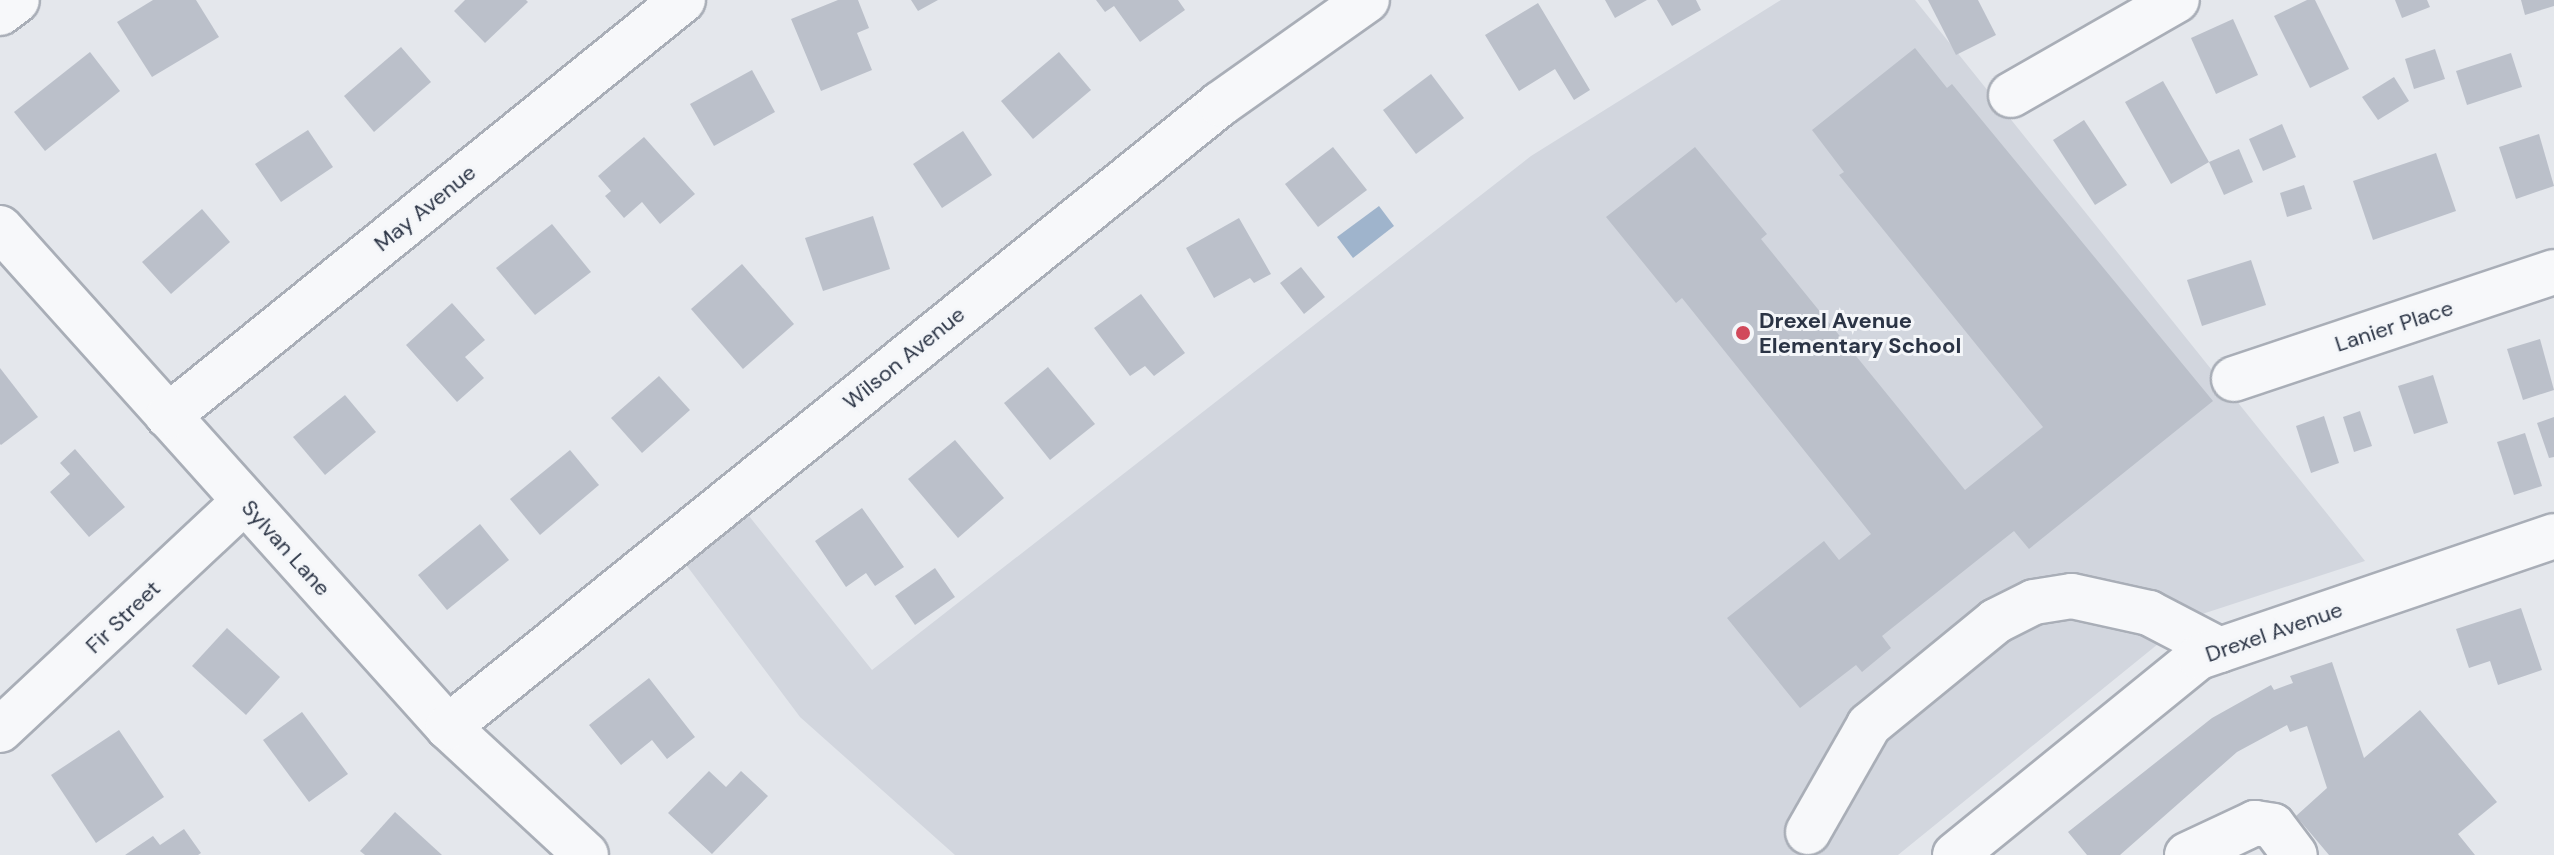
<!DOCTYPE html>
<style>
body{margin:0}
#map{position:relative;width:2554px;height:855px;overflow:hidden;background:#e4e7ec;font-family:"DM Sans",sans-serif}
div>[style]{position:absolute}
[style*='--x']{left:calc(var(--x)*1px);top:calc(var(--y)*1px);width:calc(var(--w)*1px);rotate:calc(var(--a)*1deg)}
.built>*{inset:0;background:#d2d6de}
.water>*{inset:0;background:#9fb4cc}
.building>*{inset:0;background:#bbc0ca}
.roads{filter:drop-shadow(2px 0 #a9aeb7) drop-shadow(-2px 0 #a9aeb7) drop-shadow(0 2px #a9aeb7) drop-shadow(0 -2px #a9aeb7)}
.minor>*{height:44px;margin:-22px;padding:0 22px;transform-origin:22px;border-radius:22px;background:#f7f8fa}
.dots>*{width:22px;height:22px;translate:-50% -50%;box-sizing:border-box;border:4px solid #f4f6f9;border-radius:50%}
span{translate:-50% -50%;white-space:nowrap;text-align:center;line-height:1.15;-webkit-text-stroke:6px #f4f6f9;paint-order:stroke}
.street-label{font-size:22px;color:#2b3445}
.poi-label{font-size:22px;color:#2b3445;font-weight:700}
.left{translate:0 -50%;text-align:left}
</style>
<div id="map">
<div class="built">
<i style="clip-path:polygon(1781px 0,1915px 0,2365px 561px,2190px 618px,1898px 855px,955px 855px,800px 717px,684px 562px,745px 511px,872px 670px,1531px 156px)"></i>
</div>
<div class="water">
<i style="clip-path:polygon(1379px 206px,1394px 226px,1353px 258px,1337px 237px)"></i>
</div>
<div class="building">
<i style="clip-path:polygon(153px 0,196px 0,219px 37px,152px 77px,117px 22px)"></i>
<i style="clip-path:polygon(465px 0,526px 0,528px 2px,485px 43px,454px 11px)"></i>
<i style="clip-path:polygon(838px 0,858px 0,869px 28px,857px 33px,872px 70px,821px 91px,791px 19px)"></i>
<i style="clip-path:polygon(911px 0,938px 0,918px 11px)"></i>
<i style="clip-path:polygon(1096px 0,1178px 0,1185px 10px,1140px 42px,1114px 6px,1105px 12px)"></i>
<i style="clip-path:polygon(1605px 0,1647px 0,1615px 18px)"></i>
<i style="clip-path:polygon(1657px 0,1696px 0,1701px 10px,1672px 26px)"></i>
<i style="clip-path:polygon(1928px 0,1978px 0,1996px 35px,1956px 55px)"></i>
<i style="clip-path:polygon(2307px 0,2315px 0,2349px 69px,2310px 88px,2274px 16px)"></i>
<i style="clip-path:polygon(2395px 0,2427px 0,2430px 7px,2402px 18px)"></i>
<i style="clip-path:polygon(2521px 0,2554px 0,2554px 6px,2525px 15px)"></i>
<i style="clip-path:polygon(1538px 3px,1590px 90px,1574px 100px,1555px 69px,1519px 91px,1485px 35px)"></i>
<i style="clip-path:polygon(2233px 19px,2258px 75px,2216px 94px,2191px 38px)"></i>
<i style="clip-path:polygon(401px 47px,431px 82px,374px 132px,344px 96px)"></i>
<i style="clip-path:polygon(1915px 48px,1947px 88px,1952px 84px,2213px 401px,2029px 549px,2014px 531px,1882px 636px,1891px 648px,1862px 672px,1856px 665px,1800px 708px,1727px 618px,1824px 541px,1839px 560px,1871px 534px,1682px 298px,1676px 303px,1606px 217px,1695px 147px,1767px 234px,1761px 239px,1965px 490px,2043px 427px,1839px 175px,1844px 172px,1812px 130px)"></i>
<i style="clip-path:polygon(2435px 49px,2445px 79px,2414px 89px,2405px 59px)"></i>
<i style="clip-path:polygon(90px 52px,120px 91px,45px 151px,14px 112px)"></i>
<i style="clip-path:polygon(1059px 52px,1091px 90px,1033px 139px,1001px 101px)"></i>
<i style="clip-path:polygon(2511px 53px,2522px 87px,2467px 105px,2456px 71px)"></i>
<i style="clip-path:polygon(752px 70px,775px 112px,714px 146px,690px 104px)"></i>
<i style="clip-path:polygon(1431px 74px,1464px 118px,1416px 154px,1383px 110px)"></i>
<i style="clip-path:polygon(2394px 77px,2409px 101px,2378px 120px,2362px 97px)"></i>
<i style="clip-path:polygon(2163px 81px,2209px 162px,2171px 184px,2125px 102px)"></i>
<i style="clip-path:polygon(2084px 120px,2127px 185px,2095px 205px,2053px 140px)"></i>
<i style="clip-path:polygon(2282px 124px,2296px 157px,2263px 171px,2249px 139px)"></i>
<i style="clip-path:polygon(308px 130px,333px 167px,281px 202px,255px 164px)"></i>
<i style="clip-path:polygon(963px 131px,992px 175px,942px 208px,913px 164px)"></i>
<i style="clip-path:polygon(2539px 134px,2554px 186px,2516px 199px,2499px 147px)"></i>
<i style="clip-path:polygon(644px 137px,695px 194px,660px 224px,642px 202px,624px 218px,605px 196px,611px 191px,598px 176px)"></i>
<i style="clip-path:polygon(1333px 147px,1367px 190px,1318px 227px,1285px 184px)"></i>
<i style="clip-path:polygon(2239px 149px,2253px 182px,2224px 195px,2209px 162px)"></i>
<i style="clip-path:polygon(2436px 153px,2456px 211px,2373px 240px,2353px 181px)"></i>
<i style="clip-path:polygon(2304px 185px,2312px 209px,2287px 217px,2280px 193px)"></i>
<i style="clip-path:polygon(202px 209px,230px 242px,171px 294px,142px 262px)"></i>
<i style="clip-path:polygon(873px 216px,890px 269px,823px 291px,805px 238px)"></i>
<i style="clip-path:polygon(1239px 218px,1271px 274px,1254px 283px,1250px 278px,1214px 298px,1186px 248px)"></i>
<i style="clip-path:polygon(552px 224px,591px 272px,535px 315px,496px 268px)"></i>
<i style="clip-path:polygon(2251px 260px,2266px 305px,2202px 326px,2187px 280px)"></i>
<i style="clip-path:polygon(742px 264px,794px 324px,743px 369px,691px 309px)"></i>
<i style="clip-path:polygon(1301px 267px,1325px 297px,1304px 314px,1280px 283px)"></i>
<i style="clip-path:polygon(1141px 294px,1185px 353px,1154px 376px,1145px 366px,1130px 376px,1094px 328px)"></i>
<i style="clip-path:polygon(452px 303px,485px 340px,465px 357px,484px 378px,457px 402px,406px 345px)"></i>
<i style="clip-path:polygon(2540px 339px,2554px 390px,2523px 400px,2507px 349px)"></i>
<i style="clip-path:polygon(1048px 367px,1095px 424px,1050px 460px,1004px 403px)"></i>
<i style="clip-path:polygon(0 368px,38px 417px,1px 445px,0 444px)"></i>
<i style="clip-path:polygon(2433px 375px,2448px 423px,2414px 434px,2398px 386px)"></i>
<i style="clip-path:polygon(659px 376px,690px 410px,642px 453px,611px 418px)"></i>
<i style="clip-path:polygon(345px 395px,376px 432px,325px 475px,293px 437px)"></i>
<i style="clip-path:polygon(2360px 411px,2372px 446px,2354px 452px,2343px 417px)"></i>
<i style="clip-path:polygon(2324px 416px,2339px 463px,2311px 473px,2296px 426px)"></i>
<i style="clip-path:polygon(2554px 417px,2554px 457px,2549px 458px,2537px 423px)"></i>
<i style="clip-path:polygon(2525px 433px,2542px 486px,2514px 495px,2497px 442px)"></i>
<i style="clip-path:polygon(955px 440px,1004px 498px,958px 538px,908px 479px)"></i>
<i style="clip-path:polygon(75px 449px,125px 507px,89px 537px,50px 492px,70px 474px,60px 463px)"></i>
<i style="clip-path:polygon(570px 450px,599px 485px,540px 535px,510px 499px)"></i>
<i style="clip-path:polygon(862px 508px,904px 567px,875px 586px,866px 573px,846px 587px,815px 541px)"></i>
<i style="clip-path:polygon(480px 524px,509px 560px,447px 610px,418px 575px)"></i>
<i style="clip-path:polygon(935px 568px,955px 597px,915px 625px,895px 596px)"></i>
<i style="clip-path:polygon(2521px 608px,2542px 670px,2498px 685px,2490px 661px,2469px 668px,2456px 629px)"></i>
<i style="clip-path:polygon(227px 628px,280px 677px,246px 715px,192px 666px)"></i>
<i style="clip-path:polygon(2332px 662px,2364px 758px,2420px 710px,2497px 802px,2458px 834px,2475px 855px,2329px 855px,2296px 816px,2327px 788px,2307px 726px,2290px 732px,2287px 725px,2237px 752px,2120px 855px,2087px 855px,2068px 832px,2212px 718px,2271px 685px,2274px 690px,2293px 683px,2290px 676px)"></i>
<i style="clip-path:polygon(649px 678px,695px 737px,667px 759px,652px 740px,621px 765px,589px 725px)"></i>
<i style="clip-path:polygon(302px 712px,348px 774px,309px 802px,263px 740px)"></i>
<i style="clip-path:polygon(119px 730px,164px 797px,96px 843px,51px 775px)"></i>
<i style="clip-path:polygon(709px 771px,726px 787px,741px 771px,768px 796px,712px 854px,668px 813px)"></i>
<i style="clip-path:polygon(395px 812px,442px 855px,365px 855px,360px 851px)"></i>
<i style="clip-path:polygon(184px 829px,201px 853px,198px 855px,125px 855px,153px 836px,160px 845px)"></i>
</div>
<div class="roads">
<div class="minor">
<i style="--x:0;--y:13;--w:21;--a:-37"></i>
<i style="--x:2011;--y:95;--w:191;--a:-29.8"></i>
<i style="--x:0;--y:228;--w:671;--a:48.08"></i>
<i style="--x:448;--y:727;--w:188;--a:42.8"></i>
<i style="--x:2234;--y:379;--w:337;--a:-18.5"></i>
<i style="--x:168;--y:416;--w:662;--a:-38.93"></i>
<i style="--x:448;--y:727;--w:992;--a:-38.9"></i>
<i style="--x:1220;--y:104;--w:180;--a:-35.3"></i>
<i style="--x:0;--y:730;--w:334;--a:-43.1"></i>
<i style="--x:1808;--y:832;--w:123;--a:-60.3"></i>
<i style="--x:1869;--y:725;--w:164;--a:-39.3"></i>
<i style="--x:1996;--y:621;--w:42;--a:-26.6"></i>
<i style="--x:2034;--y:602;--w:38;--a:-9"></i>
<i style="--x:2072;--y:596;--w:79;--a:12.4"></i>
<i style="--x:2149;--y:613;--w:80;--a:27.5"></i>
<i style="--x:1955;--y:855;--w:314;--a:-39.1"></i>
<i style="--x:2199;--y:657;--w:375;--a:-18.8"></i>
<i style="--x:2187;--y:855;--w:75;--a:-25.2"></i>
<i style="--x:2255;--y:823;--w:18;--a:9"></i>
<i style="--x:2273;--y:826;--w:36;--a:53"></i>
</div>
</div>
<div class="dots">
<i style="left:1743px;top:333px;background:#d1495b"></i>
</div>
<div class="street-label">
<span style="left:425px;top:208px;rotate:-39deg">May Avenue</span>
<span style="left:2394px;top:326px;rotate:-18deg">Lanier Place</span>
<span style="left:904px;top:358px;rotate:-39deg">Wilson Avenue</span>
<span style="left:286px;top:548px;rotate:48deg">Sylvan Lane</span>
<span style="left:123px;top:617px;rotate:-44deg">Fir Street</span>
<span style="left:2274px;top:632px;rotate:-19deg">Drexel Avenue</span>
</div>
<div class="poi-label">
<span class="left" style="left:1759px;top:333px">Drexel Avenue<br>Elementary School</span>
</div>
</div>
